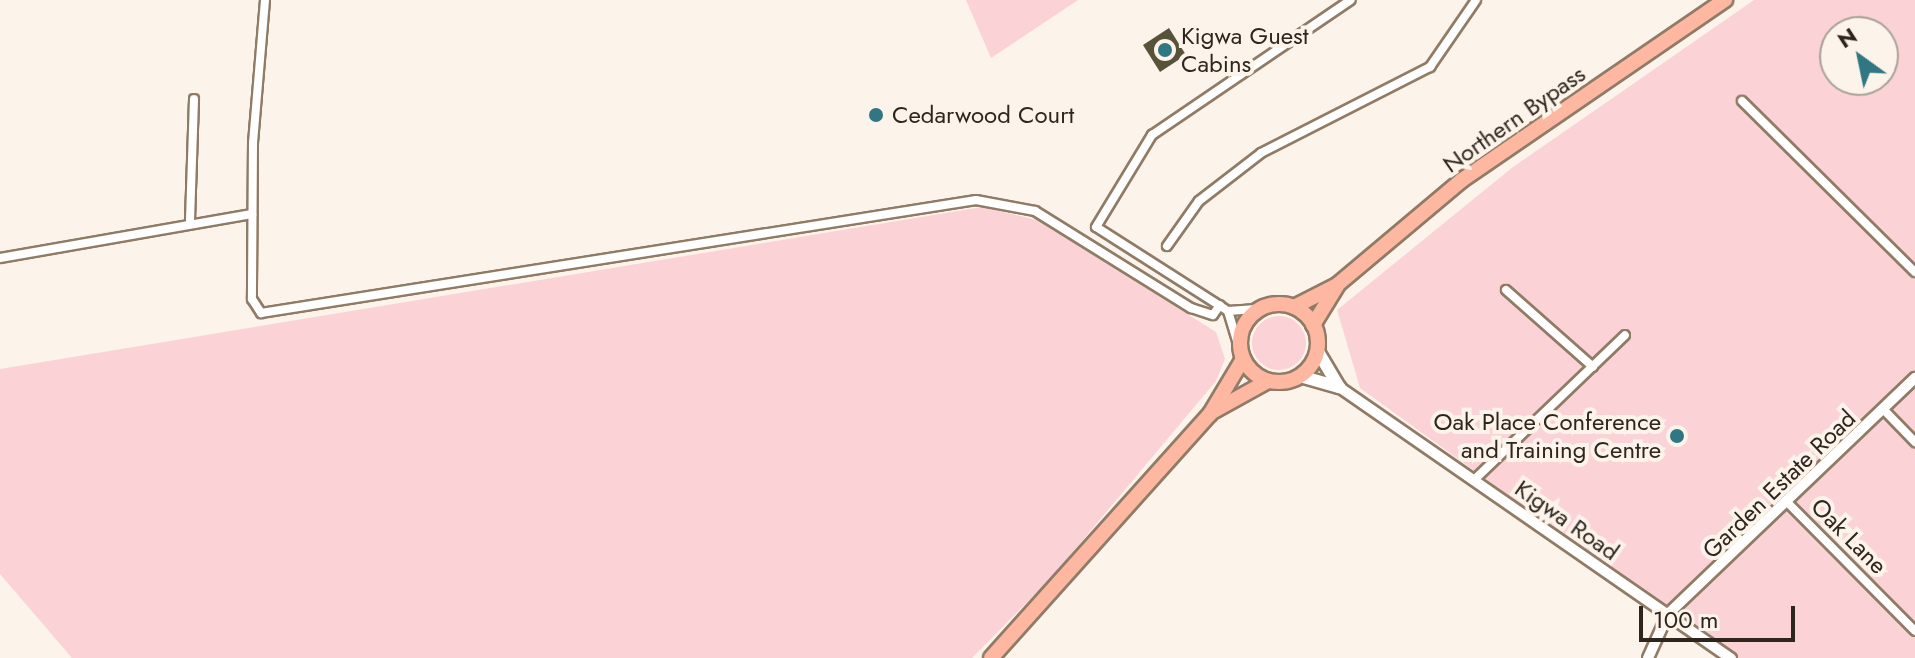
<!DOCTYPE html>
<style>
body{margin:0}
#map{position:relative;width:1915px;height:658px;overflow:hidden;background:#fcf3ea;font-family:Jost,sans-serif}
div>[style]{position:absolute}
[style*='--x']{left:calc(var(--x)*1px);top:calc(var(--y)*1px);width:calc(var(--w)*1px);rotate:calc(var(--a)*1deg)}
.green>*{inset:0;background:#fbd3d7}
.round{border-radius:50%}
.building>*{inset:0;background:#585239}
.roads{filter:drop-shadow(2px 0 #907b66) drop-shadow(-2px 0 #907b66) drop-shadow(0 2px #907b66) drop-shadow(0 -2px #907b66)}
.minor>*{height:8px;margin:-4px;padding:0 4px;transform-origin:4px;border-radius:4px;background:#fff}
.tertiary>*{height:10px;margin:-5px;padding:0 5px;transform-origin:5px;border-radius:5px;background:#fff}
.secondary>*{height:12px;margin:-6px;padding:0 6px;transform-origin:6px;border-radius:6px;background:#fff}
.primary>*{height:14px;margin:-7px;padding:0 7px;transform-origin:7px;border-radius:7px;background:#feb7a0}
.primary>.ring{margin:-7px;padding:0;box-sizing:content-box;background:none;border:14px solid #feb7a0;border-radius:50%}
.dots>*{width:22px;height:22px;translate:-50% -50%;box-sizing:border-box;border:4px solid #fcf3ea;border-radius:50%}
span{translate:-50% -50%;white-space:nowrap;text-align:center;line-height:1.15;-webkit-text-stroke:8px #fcf3ea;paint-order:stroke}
.poi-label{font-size:24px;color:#2e261d}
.left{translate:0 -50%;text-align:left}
.right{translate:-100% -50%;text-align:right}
.street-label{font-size:24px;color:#2e261d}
.north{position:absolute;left:1819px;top:16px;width:80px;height:80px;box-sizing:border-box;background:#fcf3ea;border:2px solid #aaa198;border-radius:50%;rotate:327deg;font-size:22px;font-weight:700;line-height:32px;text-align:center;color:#2e261d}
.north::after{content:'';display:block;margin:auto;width:28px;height:36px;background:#307783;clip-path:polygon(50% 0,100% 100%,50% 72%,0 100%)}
.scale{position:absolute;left:1639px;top:606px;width:156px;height:36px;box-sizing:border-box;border:4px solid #2e261d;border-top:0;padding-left:10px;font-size:24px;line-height:28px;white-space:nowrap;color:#2e261d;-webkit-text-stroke:6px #fcf3ea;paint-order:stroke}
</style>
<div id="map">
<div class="green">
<i style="clip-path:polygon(966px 0,1078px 0,991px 58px)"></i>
<i style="clip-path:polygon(evenodd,1754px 0,1915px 0,1915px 658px,1733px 658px,1360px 388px,1337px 310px,1513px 167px,1754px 0,1835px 32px,1883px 32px,1883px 80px,1835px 80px,1835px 32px)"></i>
<i style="clip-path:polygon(982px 207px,1037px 220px,1216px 332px,1225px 359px,1216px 381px,1051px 578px,972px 658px,72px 658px,0 574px,0 369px)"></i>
<i class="round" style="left:1252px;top:316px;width:54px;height:54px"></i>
</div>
<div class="building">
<i style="clip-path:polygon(1169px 28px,1186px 55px,1160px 72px,1143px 45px)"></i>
</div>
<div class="roads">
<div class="minor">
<i style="--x:265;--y:0;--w:144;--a:94.8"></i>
<i style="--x:253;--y:143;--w:156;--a:90.4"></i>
<i style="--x:252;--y:299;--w:17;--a:57"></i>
<i style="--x:261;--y:313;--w:724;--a:-8.98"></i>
<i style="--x:976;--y:200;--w:60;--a:10.6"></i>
<i style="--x:1035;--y:211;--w:184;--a:31.9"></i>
<i style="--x:1191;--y:308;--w:23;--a:18"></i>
<i style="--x:1213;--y:315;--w:12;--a:-55"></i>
<i style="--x:1742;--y:101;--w:243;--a:44.7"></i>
<i style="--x:190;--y:220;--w:121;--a:-88.1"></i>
<i style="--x:1167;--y:246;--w:55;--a:-54.6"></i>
<i style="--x:1199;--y:201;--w:78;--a:-37.7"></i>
<i style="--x:1261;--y:153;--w:190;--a:-27"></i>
<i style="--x:1430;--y:67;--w:81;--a:-55.5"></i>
<i style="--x:0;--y:258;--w:256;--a:-9.9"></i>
<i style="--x:1506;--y:290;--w:116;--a:41.5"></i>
<i style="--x:1228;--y:311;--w:156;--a:-147.5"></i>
<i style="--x:1096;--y:227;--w:108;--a:-58.7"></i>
<i style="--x:1152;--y:135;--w:240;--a:-34.2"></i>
<i style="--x:1228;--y:311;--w:45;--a:73.2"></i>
<i style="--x:1228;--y:311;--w:32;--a:-4"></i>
<i style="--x:1884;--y:410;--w:45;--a:45.9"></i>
<i style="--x:1474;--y:480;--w:209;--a:-43.8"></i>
<i style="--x:1788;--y:503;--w:180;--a:45.2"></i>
</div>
<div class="tertiary">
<i style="--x:1339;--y:387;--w:477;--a:34.7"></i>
<i style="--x:1648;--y:658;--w:48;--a:-65.6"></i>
<i style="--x:1668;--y:614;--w:342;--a:-43.7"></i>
</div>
<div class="secondary">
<i style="--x:1317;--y:350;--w:43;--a:59.3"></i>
<i style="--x:1300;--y:376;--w:41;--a:15.8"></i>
</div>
<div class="primary">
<i class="ring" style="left:1240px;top:304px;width:64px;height:64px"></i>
<i style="--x:1294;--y:307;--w:48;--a:-27.1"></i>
<i style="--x:1337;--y:285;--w:163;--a:-40"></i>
<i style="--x:1462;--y:180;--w:319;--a:-34.4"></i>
<i style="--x:1313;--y:325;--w:46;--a:-58.4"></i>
<i style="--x:1214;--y:411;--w:62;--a:-29.1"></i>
<i style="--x:991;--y:658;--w:328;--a:-48.1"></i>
<i style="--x:1210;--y:414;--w:64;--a:-59"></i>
</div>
</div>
<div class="dots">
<i style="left:1165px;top:50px;background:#307783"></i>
<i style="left:876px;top:115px;background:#307783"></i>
<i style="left:1677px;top:436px;background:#307783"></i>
</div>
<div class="poi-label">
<span class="left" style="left:1181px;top:50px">Kigwa Guest<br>Cabins</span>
<span class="left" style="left:892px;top:115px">Cedarwood Court</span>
<span class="right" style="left:1661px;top:436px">Oak Place Conference<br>and Training Centre</span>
</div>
<div class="street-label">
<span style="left:1514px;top:119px;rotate:-35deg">Northern Bypass</span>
<span style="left:1779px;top:484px;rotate:-44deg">Garden Estate Road</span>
<span style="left:1567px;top:520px;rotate:35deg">Kigwa Road</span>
<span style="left:1849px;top:536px;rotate:45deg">Oak Lane</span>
</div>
<div class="north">N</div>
<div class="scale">100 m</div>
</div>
